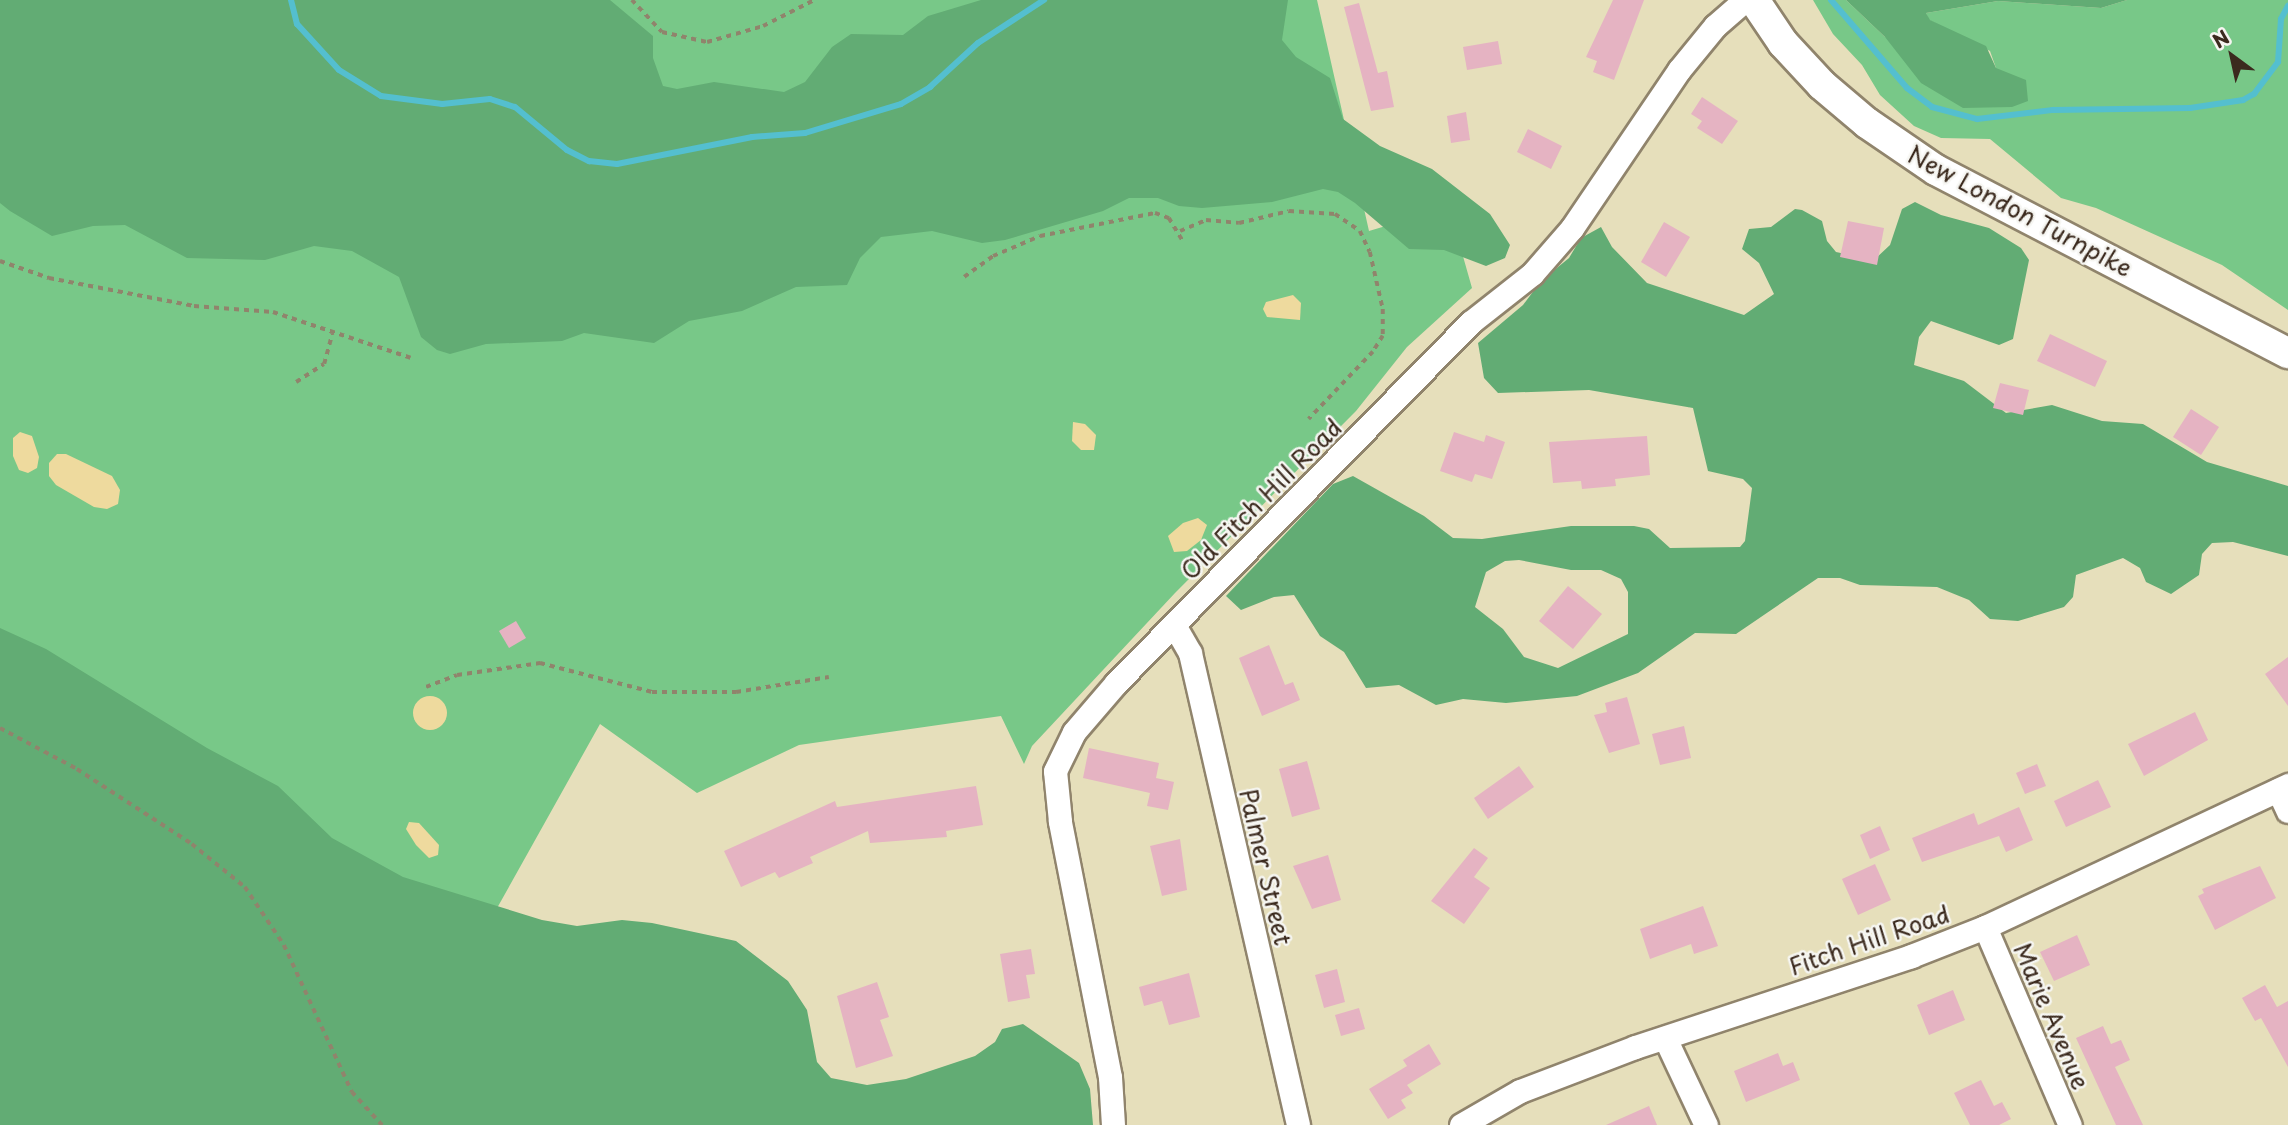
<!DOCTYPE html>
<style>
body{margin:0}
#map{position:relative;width:2288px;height:1125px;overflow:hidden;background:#e6dfbb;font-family:"Playpen Sans",sans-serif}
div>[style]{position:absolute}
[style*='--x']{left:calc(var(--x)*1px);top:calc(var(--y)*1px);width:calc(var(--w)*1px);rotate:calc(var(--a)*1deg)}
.green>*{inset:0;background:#78c888}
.forest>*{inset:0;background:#62ac74}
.sand>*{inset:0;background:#eeda9e}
.round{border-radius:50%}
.stream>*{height:6px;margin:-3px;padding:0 3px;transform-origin:3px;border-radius:3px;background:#54bfcf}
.building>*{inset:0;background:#e5b3c2}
.path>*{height:3.5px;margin-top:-1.75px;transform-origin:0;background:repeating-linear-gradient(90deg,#90846c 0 5px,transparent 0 10px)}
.roads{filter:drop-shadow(2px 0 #90846c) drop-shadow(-2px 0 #90846c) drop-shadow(0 2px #90846c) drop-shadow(0 -2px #90846c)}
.minor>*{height:23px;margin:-11.5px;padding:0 11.5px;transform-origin:11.5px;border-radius:11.5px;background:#fff}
.major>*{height:30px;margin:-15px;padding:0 15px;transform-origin:15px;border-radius:15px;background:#fff}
span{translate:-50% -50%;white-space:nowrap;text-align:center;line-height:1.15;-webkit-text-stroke:5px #f6f6f2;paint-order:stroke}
.street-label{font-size:24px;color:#3b2a1e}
.north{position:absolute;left:2197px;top:21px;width:70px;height:70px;-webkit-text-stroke:5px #f6f6f2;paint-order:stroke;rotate:327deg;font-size:19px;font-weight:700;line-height:28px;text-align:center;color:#3b2a1e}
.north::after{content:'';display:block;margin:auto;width:24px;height:32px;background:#3b2a1e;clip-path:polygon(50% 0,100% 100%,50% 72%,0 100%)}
</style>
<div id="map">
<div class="green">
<i style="clip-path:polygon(0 0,1317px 0,1369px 231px,1449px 207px,1472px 288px,1407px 347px,1356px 411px,1175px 593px,1032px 746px,1024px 764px,1001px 716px,799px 745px,697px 793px,600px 724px,487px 926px,0 664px)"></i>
<i style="clip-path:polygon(1813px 0,1846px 0,1885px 37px,1996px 68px,1990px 51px,1929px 20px,1926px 13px,1998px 1px,2101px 8px,2127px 0,2288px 0,2288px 310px,2222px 265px,2096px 208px,2061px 198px,1990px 139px,1941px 138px,1914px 126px,1880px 95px,1862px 65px,1833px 34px)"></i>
</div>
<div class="forest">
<i style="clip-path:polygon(0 0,610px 0,653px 36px,653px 58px,663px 86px,677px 89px,714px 82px,784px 92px,805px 82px,832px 47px,851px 34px,903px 35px,928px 16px,981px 0,1288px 0,1282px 40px,1296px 57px,1330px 78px,1343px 119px,1380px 146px,1432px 169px,1490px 214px,1510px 245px,1505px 258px,1486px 266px,1444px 250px,1409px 249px,1355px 203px,1338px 192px,1323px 189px,1272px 202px,1202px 208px,1179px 206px,1158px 198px,1129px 198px,1103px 211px,1005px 240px,982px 243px,932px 231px,881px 237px,860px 258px,847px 285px,796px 287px,742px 311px,689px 321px,654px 343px,584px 333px,562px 341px,486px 344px,450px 354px,437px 350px,421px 337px,399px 277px,352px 251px,314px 246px,265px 260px,187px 258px,125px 225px,93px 226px,52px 236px,10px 211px,0 203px)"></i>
<i style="clip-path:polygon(1846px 0,2127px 0,2101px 8px,1998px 1px,1926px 13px,1930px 20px,1986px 46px,1996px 68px,2026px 80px,2028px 101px,2012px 107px,1963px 108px,1921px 83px,1885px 37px)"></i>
<i style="clip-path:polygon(evenodd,1915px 202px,1941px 215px,1989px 228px,2021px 248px,2029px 260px,2013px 339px,1999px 345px,1931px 321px,1919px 337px,1914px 365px,1964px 381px,2006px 413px,2052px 405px,2102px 421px,2143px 424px,2207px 462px,2288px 486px,2288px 556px,2233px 542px,2212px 543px,2202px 554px,2199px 575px,2171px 594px,2146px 582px,2140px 568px,2123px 558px,2076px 575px,2073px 597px,2064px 607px,2018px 621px,1990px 619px,1969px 600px,1937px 587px,1860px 585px,1840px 578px,1818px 578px,1736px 634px,1695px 633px,1638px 673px,1577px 696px,1506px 703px,1463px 699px,1436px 705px,1399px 685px,1366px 688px,1344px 652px,1320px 636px,1294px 595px,1274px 597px,1241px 610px,1226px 596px,1333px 484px,1353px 476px,1424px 516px,1453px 538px,1482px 539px,1571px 526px,1634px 526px,1649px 529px,1670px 548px,1740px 547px,1745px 541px,1752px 488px,1743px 479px,1708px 471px,1693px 408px,1589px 390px,1498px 393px,1484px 378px,1478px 343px,1523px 305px,1541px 281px,1569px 258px,1581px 238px,1601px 227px,1612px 247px,1647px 283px,1744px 315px,1774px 294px,1759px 263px,1742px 249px,1749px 229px,1771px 227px,1795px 209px,1802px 210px,1822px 221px,1827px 241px,1836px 252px,1874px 260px,1890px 245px,1902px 209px,1915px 202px,1519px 560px,1571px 570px,1601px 570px,1621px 579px,1628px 592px,1628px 634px,1558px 668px,1524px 657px,1503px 629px,1475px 607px,1486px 572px,1505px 561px,1519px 560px)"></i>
<i style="clip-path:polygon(0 628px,46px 649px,207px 748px,278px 786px,332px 838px,403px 877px,542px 920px,577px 926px,622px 920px,652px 923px,736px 941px,788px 981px,807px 1010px,817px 1062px,831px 1078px,867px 1085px,906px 1079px,975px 1056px,995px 1042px,1002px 1029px,1023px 1024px,1079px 1063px,1090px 1089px,1093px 1125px,0 1125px)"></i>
</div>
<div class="sand">
<i style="clip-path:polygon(1293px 295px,1301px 303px,1300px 320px,1267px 317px,1263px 309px,1266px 302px)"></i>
<i style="clip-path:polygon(1073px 422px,1085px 424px,1096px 435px,1094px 450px,1081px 450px,1072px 441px)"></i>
<i style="clip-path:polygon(20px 432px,32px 436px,39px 457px,37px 468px,28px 473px,19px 470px,13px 456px,13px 438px)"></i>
<i style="clip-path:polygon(66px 454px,112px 476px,120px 490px,118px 504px,107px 509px,94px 507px,56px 485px,49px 476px,49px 463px,57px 454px)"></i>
<i style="clip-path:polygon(1198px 518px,1207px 525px,1201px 540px,1187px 551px,1174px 552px,1168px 536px,1183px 523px)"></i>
<i class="round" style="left:413px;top:696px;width:34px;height:34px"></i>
<i style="clip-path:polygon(409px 822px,419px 823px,439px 845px,438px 855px,429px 858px,416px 845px,406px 829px)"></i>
</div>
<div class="stream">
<i style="--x:291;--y:0;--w:25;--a:76"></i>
<i style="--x:297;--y:24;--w:62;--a:47.6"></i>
<i style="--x:339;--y:70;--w:49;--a:31.8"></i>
<i style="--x:381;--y:96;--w:62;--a:7.5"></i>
<i style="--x:442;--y:104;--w:48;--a:-5.9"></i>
<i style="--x:490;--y:99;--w:26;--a:18"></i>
<i style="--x:515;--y:107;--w:67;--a:39.6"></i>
<i style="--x:567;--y:150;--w:25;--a:27"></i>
<i style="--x:589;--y:161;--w:28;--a:6"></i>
<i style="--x:617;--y:164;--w:138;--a:-11.3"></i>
<i style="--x:752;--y:137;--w:53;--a:-4.3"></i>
<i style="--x:805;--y:133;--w:100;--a:-16.8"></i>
<i style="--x:901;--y:104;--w:34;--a:-30"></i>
<i style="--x:930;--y:87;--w:65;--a:-42.5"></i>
<i style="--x:978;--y:43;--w:79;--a:-33.1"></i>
<i style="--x:1831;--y:0;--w:116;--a:49.2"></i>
<i style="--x:1907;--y:88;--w:31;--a:37"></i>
<i style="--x:1932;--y:107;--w:47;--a:14.9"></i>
<i style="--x:1977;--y:119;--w:77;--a:-6.8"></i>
<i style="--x:2053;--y:110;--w:137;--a:-0.8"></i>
<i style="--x:2190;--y:108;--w:54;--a:-8.6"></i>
<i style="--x:2243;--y:100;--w:13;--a:-29"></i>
<i style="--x:2254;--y:94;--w:40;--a:-53"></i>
<i style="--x:2278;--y:62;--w:43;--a:-86"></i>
<i style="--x:2281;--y:19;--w:15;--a:-62"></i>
</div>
<div class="building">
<i style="clip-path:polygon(1613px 0,1644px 0,1614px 80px,1593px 72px,1597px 61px,1586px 57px)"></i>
<i style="clip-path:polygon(1359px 3px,1378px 73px,1387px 71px,1394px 107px,1371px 111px,1344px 7px)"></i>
<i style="clip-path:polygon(1498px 41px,1502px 64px,1467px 70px,1463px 47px)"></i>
<i style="clip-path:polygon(1702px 97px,1738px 121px,1722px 144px,1697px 128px,1702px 121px,1691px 114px)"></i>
<i style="clip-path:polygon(1466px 112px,1470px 140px,1451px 143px,1447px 116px)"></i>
<i style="clip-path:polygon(1528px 129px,1562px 146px,1551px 169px,1517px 152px)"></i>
<i style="clip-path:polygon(1848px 221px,1884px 228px,1877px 265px,1840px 257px)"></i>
<i style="clip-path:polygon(1664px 222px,1690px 237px,1666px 277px,1641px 262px)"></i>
<i style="clip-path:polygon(2050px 334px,2107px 361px,2095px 387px,2037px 361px)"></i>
<i style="clip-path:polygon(2000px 383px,2029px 390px,2023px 415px,1993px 408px)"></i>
<i style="clip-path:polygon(2191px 409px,2219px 427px,2201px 455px,2173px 437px)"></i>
<i style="clip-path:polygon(1454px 432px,1484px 442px,1486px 435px,1505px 442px,1492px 479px,1475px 474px,1472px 482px,1440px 471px)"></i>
<i style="clip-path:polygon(1647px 436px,1650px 475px,1615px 479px,1616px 486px,1582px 489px,1581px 481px,1553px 483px,1549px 442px)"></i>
<i style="clip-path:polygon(1568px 586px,1602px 614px,1573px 649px,1539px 621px)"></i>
<i style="clip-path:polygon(516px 621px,526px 638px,509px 648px,499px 631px)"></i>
<i style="clip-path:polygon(1269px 645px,1285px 685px,1293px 682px,1300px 700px,1262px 716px,1239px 658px)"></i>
<i style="clip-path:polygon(2288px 657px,2288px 706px,2265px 674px)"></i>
<i style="clip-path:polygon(1627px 697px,1640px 744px,1609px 753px,1594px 715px,1607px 712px,1605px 703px)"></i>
<i style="clip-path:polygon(2195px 712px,2208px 740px,2144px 776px,2128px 744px)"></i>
<i style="clip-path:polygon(1684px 726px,1691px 758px,1660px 765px,1652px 734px)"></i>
<i style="clip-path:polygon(1089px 748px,1159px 763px,1156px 778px,1174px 782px,1168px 810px,1147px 806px,1150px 793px,1083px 778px)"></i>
<i style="clip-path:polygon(1307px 761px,1320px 809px,1292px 817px,1279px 769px)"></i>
<i style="clip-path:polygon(2037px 764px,2046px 786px,2025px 794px,2016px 773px)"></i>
<i style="clip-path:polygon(1519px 766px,1534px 787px,1488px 819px,1474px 798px)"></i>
<i style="clip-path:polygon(2098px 780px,2111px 807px,2066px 827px,2054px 801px)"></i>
<i style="clip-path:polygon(976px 786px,983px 825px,946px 831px,947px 837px,870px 843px,868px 831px,810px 857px,813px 863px,779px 878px,775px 872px,741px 887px,724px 851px,835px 801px,837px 807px)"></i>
<i style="clip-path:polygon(2019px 807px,2033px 840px,2006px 852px,1999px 836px,1922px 862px,1912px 838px,1974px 813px,1978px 825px)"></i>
<i style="clip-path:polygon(1880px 826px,1890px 850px,1870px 859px,1860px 835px)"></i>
<i style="clip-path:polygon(1180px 839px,1187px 890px,1162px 896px,1150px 846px)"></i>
<i style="clip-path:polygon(1474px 848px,1488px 858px,1474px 877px,1490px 888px,1464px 924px,1431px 901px)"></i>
<i style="clip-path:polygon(1328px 855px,1341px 900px,1312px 909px,1293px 866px)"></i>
<i style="clip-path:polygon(1875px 864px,1891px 900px,1858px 915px,1842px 879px)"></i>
<i style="clip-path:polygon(2260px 866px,2276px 898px,2215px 930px,2198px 896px,2204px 893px,2202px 889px)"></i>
<i style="clip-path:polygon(1703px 906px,1718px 946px,1694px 954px,1691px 944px,1650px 959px,1640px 929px)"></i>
<i style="clip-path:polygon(2077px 935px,2090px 965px,2054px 981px,2040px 952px)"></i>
<i style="clip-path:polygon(1031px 949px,1035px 974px,1026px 975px,1030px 998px,1008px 1002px,1000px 954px)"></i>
<i style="clip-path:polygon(1337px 969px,1345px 1002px,1324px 1008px,1315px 975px)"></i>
<i style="clip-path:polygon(1189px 973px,1200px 1017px,1169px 1025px,1162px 1001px,1144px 1006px,1139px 987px)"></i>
<i style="clip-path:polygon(877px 982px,889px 1017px,880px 1020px,893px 1056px,856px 1068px,837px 996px)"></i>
<i style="clip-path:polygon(2265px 985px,2277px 1007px,2288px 1001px,2288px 1067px,2261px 1018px,2255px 1021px,2242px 998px)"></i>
<i style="clip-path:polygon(1953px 990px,1965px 1020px,1929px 1035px,1917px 1005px)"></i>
<i style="clip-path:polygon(1359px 1008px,1365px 1029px,1341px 1036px,1335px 1015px)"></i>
<i style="clip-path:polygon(2103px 1026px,2111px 1044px,2121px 1040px,2130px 1060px,2115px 1067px,2143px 1125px,2116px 1125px,2076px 1038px)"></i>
<i style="clip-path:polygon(1429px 1044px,1441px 1064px,1407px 1085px,1413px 1093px,1401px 1100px,1406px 1108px,1388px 1119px,1369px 1089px,1407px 1066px,1403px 1060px)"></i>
<i style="clip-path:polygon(1778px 1053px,1783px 1066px,1793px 1062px,1800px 1080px,1746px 1102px,1734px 1071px)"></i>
<i style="clip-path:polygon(1981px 1080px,1994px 1106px,2002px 1102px,2011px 1119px,1999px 1125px,1970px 1125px,1954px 1093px)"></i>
<i style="clip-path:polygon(1649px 1106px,1657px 1125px,1606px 1125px)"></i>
</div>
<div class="path">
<i style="--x:632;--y:0;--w:44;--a:46.8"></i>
<i style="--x:662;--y:32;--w:46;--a:12.5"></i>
<i style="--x:707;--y:42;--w:58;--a:-15.9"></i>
<i style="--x:763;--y:26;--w:57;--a:-27"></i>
<i style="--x:1180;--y:231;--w:28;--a:-23"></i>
<i style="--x:1206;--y:220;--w:33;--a:5"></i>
<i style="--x:1239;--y:223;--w:51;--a:-13.5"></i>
<i style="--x:1289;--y:211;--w:46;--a:3.7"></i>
<i style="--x:1335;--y:214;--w:30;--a:34"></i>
<i style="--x:1360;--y:231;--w:23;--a:65"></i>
<i style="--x:1370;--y:252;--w:58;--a:77.2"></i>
<i style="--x:1383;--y:309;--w:27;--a:90"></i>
<i style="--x:1383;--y:336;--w:19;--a:122"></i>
<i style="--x:1373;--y:352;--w:93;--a:133.7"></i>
<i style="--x:0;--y:261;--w:52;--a:19.1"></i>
<i style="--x:49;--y:278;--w:148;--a:10.9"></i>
<i style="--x:194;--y:306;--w:79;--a:4.3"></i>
<i style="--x:273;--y:312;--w:145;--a:18.4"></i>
<i style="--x:964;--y:277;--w:36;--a:-36"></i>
<i style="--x:993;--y:256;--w:51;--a:-23.1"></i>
<i style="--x:1040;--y:236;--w:117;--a:-11.3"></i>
<i style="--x:1155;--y:213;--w:15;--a:20"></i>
<i style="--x:1169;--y:218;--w:27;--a:59"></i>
<i style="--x:296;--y:382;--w:33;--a:-33"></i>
<i style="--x:324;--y:364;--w:31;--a:-75"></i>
<i style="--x:426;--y:687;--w:33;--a:-21"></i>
<i style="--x:457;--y:675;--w:84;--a:-8.2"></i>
<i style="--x:540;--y:663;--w:116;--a:14.5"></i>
<i style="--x:652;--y:692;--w:84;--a:0"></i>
<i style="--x:736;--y:692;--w:94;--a:-9.2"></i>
<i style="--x:0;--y:728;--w:87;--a:28"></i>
<i style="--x:77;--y:769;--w:137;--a:33.1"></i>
<i style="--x:192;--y:844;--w:68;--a:39.1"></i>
<i style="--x:245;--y:887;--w:70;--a:56.1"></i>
<i style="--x:284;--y:945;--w:162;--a:65.2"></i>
<i style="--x:352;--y:1092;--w:45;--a:47.7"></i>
</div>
<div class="roads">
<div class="minor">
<i style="--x:1174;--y:625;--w:32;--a:60"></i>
<i style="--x:1190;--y:653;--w:484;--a:77.1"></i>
<i style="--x:2278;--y:790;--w:23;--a:65"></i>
<i style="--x:1985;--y:927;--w:215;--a:66.8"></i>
<i style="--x:1665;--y:1038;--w:96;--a:64.8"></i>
<i style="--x:1113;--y:1125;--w:48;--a:-93.6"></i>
<i style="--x:1110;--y:1077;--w:261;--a:-101.1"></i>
<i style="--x:1060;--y:821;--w:50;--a:-95.7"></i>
<i style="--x:1055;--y:771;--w:43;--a:-64"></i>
<i style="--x:1074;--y:732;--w:65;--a:-49.4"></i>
<i style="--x:1116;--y:683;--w:506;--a:-45.48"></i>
<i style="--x:1471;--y:322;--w:78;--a:-38.2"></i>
<i style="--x:1532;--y:274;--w:61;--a:-49"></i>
<i style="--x:1572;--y:228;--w:191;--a:-55.9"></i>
<i style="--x:1679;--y:70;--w:57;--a:-50.7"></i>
<i style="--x:1715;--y:26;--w:40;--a:-41"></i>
<i style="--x:1461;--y:1125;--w:68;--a:-30"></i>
<i style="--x:1520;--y:1091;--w:123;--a:-20.9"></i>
<i style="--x:1635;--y:1047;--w:291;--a:-18.2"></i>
<i style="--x:1911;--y:956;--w:79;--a:-21.4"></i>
<i style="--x:1985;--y:927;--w:335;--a:-25.1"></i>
</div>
<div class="major">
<i style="--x:1754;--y:0;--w:52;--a:56"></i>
<i style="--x:1783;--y:43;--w:57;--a:47.1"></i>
<i style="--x:1822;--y:85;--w:59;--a:40.2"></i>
<i style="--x:1867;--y:123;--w:83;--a:34.3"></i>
<i style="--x:1936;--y:170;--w:397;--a:27.5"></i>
</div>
</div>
<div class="street-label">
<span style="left:2020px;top:211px;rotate:28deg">New London Turnpike</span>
<span style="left:1261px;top:499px;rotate:-45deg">Old Fitch Hill Road</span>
<span style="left:1266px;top:867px;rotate:77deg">Palmer Street</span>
<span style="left:1869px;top:940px;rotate:-19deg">Fitch Hill Road</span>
<span style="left:2052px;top:1016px;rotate:67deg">Marie Avenue</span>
</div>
<div class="north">N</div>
</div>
